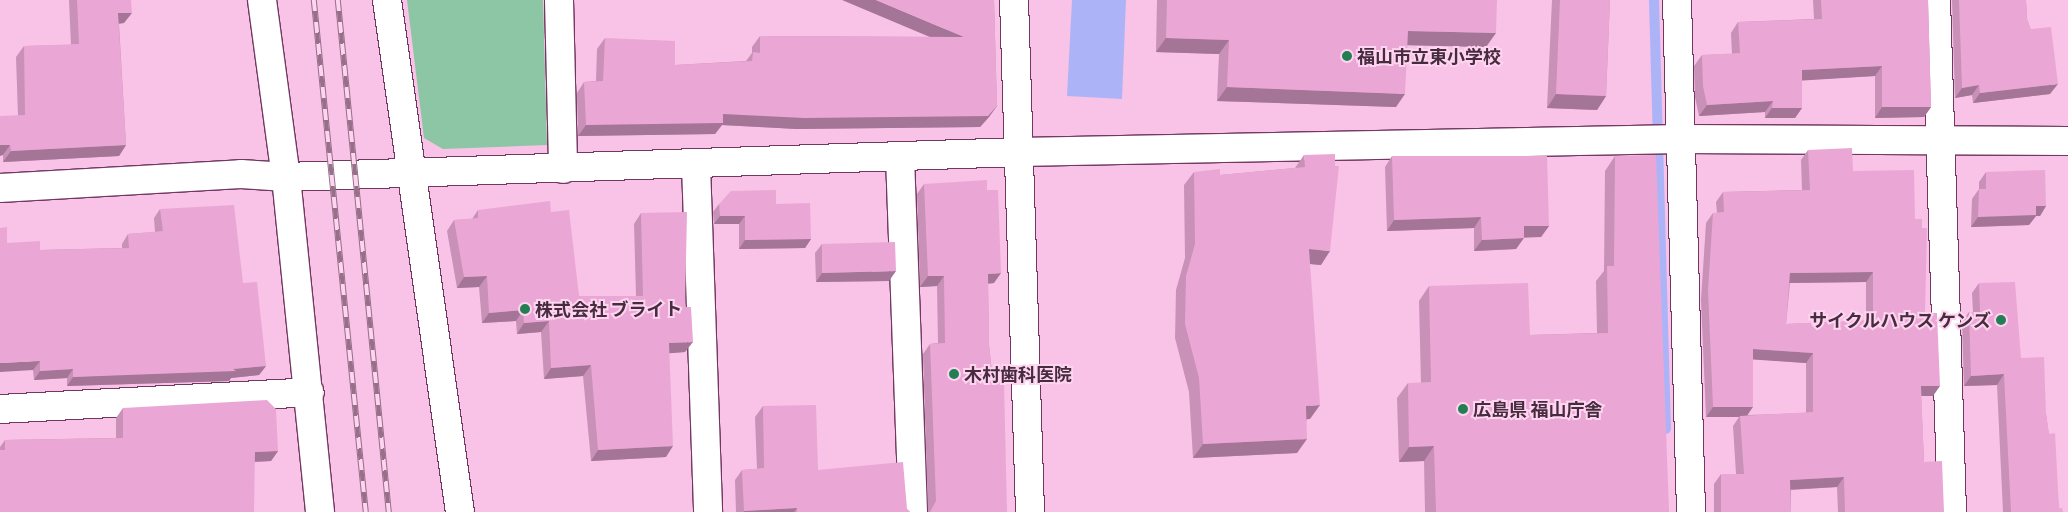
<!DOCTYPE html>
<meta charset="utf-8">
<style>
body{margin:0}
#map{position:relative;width:2068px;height:512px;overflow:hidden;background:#f9c2e7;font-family:Barlow,"Noto Sans JP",sans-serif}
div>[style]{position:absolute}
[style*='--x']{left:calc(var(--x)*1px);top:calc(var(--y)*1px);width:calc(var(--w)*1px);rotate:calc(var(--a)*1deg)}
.green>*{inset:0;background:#8cc6a4}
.water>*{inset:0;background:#acb4f7}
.stream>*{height:10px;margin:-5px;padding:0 5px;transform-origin:5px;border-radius:5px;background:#acb4f7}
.roads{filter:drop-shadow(1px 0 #713861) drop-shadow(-1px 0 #713861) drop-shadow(0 1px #713861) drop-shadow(0 -1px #713861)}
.minor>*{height:28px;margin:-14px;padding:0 14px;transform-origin:14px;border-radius:14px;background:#fff}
.rail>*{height:5.5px;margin-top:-2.75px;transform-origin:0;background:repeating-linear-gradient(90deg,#fed4f0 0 11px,#966f89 0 22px);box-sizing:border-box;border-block:1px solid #966f89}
.wall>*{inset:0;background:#c990b8}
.shaded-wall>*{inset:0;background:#a47596}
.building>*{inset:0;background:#eaa7d6}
.dots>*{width:14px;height:14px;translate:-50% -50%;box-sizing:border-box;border:2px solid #fed4f0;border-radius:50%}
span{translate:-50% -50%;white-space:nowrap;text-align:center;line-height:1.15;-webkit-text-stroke:4px #fed4f0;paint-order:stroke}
.poi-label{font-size:18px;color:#462c3e;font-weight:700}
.left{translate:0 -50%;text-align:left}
.right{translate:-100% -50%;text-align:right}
</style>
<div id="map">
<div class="green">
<i style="clip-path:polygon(407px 0,543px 0,547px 145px,443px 149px,424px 138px)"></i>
</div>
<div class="water">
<i style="clip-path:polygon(1072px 0,1126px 0,1122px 99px,1067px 96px)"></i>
</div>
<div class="stream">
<i style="--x:1654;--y:0;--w:429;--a:88.4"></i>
</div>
<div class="roads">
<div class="minor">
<i style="--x:262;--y:0;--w:179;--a:82.3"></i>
<i style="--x:286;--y:177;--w:337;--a:84.2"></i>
<i style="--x:387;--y:0;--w:517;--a:81.89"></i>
<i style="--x:559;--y:0;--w:169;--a:88.6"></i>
<i style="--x:1014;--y:0;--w:512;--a:88.21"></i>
<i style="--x:1677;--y:0;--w:512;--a:88.43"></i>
<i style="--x:1936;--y:0;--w:512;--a:88.21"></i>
<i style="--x:900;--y:157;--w:355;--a:87.9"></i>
<i style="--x:696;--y:165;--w:347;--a:88"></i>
<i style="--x:0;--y:188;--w:241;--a:-3.3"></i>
<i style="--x:241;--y:174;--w:45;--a:3.8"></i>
<i style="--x:286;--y:177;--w:733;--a:-1.95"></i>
<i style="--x:1019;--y:152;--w:662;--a:-1.12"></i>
<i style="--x:1681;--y:139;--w:387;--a:0.3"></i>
<i style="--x:0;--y:409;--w:310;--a:-3.1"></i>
</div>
</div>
<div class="rail">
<i style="--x:314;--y:0;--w:515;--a:84.2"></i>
<i style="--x:338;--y:0;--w:515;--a:84.31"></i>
</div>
<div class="wall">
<i style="clip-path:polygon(69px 0,131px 0,124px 23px,119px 24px,126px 145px,119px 156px,3px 162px,3px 155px,18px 116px,16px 57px,24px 46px,71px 45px)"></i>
<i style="clip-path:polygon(994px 0,997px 106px,989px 117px,980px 127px,797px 129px,722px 125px,715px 134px,578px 136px,577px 93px,584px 82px,596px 81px,597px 49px,605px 38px,675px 65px,746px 61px,752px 53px,752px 47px,760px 36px,930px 37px)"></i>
<i style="clip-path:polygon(1157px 0,1497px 0,1486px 47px,1407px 45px,1396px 107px,1217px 101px,1219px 54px,1156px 52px)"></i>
<i style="clip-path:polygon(1552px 0,1610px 0,1606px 96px,1597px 110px,1547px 108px)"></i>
<i style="clip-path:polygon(1813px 0,1928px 0,1931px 107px,1924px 117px,1875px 118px,1875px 76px,1802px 80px,1802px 108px,1795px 118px,1765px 118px,1765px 112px,1699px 116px,1695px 97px,1694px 66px,1702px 55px,1732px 54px,1731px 33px,1738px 22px,1814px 19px)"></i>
<i style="clip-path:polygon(1952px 0,2026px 0,2027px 19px,2050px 94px,1973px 103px,1972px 95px,1955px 98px)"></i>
<i style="clip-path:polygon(evenodd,1808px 150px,1853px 171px,1915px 219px,1925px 313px,1933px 396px,1921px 396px,1924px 462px,1944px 512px,1838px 512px,1837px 487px,1791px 490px,1791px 512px,1714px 512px,1714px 484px,1721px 474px,1736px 474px,1733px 426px,1739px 417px,1706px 417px,1701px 300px,1706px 223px,1713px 213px,1717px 213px,1716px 202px,1723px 192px,1802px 190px,1801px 160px,1808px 150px,1866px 282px,1866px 321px,1786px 324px,1790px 283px,1866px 282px,1808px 150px,1753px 359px,1806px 363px,1806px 413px,1748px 415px,1753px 359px)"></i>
<i style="clip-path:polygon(1304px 155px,1321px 265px,1310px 264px,1310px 419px,1307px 419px,1297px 453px,1193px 458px,1189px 392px,1175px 338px,1176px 290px,1185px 258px,1184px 185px,1194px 172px,1220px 175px,1295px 168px)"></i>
<i style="clip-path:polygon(1392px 156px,1549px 226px,1541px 237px,1524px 237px,1516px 249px,1474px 251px,1474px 228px,1387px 231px,1385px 167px)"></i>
<i style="clip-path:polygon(1615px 156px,1669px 512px,1425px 512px,1424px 461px,1399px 462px,1397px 398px,1408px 383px,1421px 383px,1419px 301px,1429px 286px,1530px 335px,1597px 333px,1596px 281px,1604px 271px,1605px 171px)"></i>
<i style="clip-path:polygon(1986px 172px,2046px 206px,2040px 216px,2036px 216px,2029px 225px,1971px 227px,1972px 199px,1979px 189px,1979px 182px)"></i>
<i style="clip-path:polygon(924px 184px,987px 190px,994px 283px,988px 284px,989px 345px,1007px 512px,928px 512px,923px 354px,930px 344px,938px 343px,937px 286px,920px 287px,917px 194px)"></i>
<i style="clip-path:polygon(719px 204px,776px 204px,811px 239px,805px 248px,739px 249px,739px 224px,714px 224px,713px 212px)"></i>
<i style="clip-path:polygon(160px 209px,243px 283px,266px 366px,259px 375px,231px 378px,229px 381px,67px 386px,67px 378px,34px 380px,33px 370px,7px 243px,40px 250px,122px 248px,122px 244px,128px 234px,155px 232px,154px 218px)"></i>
<i style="clip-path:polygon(478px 210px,551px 212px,579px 296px,636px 296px,634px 224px,641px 213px,685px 307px,685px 352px,669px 353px,666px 457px,591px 461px,583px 376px,544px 379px,541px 332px,517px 334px,516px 321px,482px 323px,479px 287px,457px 288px,447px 231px,454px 220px,472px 219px)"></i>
<i style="clip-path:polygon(822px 244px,889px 281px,816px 282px,815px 253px)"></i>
<i style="clip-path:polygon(1979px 283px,2021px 358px,2046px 414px,2059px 508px,2063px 512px,2003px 512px,1997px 385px,1964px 386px,1962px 322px,1969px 312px,1973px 312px,1972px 293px)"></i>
<i style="clip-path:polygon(763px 406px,818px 470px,907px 509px,910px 512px,736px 512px,735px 480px,742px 470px,757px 469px,755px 417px)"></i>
<i style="clip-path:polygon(123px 408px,278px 451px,271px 461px,255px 462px,0 512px,0 447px,5px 440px,116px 438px,116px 418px)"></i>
</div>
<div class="shaded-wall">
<i style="clip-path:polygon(842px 0,876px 0,964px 37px,956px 48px)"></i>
<i style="clip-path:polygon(118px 13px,132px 13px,124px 23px,111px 24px)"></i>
<i style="clip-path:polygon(1408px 31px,1496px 33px,1486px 47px,1398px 45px)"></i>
<i style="clip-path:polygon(1166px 38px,1229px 40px,1219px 54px,1156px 52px)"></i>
<i style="clip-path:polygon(1882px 66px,1875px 76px,1795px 81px,1802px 70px)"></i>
<i style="clip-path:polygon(2058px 84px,2050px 94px,1973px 103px,1980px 93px)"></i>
<i style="clip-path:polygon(1979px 85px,1972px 95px,1955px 98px,1962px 88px)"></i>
<i style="clip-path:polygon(1227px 87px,1405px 94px,1396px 107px,1217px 101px)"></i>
<i style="clip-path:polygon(1556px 94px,1606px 96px,1597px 110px,1547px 108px)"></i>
<i style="clip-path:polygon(1773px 101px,1765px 112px,1699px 116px,1707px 105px)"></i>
<i style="clip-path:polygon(997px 106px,989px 117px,980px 127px,797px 129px,722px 125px,715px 134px,578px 136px,586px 125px,723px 114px)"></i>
<i style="clip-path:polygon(1882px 107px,1931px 107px,1924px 117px,1875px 118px)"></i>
<i style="clip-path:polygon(1772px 108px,1802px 108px,1795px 118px,1765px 118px)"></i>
<i style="clip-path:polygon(0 145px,10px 145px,3px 155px,0 156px)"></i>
<i style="clip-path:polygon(126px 145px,119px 156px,3px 162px,11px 151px)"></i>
<i style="clip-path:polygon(2036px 206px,2046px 206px,2040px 216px,2036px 216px,2029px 225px,1971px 227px,1978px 217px)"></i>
<i style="clip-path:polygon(720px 216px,745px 216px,739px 224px,714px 224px)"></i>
<i style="clip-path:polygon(1481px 217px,1474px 228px,1387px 231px,1394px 220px)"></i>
<i style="clip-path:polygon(1524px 226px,1549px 226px,1541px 237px,1516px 238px)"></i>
<i style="clip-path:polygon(1524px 238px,1516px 249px,1474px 251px,1482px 240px)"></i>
<i style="clip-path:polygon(811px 239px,805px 248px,739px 249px,745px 240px)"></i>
<i style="clip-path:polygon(1309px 249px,1330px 251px,1321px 265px,1299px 263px)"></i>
<i style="clip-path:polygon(896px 271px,889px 281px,816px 282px,822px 273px)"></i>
<i style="clip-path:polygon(1873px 272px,1866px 282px,1784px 283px,1790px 273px)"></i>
<i style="clip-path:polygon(1001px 273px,994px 283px,980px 284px,988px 274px)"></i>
<i style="clip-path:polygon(487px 276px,479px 287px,457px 288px,464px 277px)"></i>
<i style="clip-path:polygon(928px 276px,944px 276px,937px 286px,920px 287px)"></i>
<i style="clip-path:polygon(523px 310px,516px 321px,482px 323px,489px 313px)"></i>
<i style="clip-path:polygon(549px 321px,541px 332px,517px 334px,524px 323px)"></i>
<i style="clip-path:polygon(693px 342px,685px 352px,661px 354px,669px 343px)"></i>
<i style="clip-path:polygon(1753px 349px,1813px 353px,1806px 363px,1746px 359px)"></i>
<i style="clip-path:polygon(40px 361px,33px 370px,0 372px,0 363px)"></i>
<i style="clip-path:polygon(591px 365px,583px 376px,544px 379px,551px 368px)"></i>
<i style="clip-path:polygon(266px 366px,259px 375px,231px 378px,229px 381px,67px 386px,73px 377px,233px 369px)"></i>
<i style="clip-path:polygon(73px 369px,67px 378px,34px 380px,40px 371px)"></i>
<i style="clip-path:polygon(2004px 374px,1997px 385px,1964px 386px,1971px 376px)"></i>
<i style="clip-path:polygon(1921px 386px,1940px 386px,1933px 396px,1914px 396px)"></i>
<i style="clip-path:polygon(1320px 405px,1310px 419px,1296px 420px,1306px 406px)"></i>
<i style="clip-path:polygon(1713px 407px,1753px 407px,1746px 417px,1740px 416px,1739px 417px,1706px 417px)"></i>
<i style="clip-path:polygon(1307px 439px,1297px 453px,1193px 458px,1203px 444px)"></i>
<i style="clip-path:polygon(673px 446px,666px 457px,591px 461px,598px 450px)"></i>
<i style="clip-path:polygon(1434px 446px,1424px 461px,1399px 462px,1409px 447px)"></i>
<i style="clip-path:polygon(278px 451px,271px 461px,248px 462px,255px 452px)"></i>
<i style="clip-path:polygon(1844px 477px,1837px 487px,1783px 490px,1790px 480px)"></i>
<i style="clip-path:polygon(797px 508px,794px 512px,744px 512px,744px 511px)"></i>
</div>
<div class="building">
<i style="clip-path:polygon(77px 0,131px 0,132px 13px,118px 13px,126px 145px,11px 151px,10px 145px,0 145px,0 116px,25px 115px,24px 46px,79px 44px)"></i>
<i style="clip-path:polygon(876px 0,994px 0,997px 106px,988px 116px,804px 118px,723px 114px,723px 123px,586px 125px,584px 82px,603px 81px,605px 38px,675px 41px,675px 65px,752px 61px,753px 52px,760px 53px,760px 36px,964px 37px)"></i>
<i style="clip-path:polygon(1167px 0,1497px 0,1496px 33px,1408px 31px,1405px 94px,1227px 87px,1229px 40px,1166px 38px)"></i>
<i style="clip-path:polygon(1560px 0,1610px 0,1606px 96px,1556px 94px)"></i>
<i style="clip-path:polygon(1821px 0,1928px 0,1931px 107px,1882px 107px,1882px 66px,1802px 70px,1802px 108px,1772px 108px,1773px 101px,1707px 105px,1703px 86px,1702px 55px,1740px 53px,1738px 22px,1822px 19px)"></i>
<i style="clip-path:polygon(1959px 0,2026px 0,2027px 19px,2031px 29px,2051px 27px,2058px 84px,1980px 93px,1979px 85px,1962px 88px)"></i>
<i style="clip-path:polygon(evenodd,1852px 148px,1853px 171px,1914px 170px,1915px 219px,1922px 219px,1922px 228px,1927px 228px,1925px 313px,1937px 313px,1940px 386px,1921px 386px,1924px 462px,1942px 461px,1944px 512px,1845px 512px,1844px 477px,1790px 480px,1791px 512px,1721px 512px,1721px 474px,1744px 474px,1740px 416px,1813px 412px,1813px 353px,1753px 349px,1753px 407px,1713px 407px,1708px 290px,1713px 213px,1724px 212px,1723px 192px,1810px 190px,1808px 150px,1852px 148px,1873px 272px,1873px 320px,1786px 324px,1790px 273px,1873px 272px)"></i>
<i style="clip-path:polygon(1335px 154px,1335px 166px,1339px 166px,1330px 251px,1309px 249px,1320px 405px,1306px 406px,1307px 439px,1203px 444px,1199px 378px,1185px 324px,1186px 276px,1195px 244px,1194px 172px,1220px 169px,1220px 175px,1305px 167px,1304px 155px)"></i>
<i style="clip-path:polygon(1656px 155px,1669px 512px,1436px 512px,1434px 446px,1409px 447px,1408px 383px,1431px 382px,1429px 286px,1528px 283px,1530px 335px,1608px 333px,1607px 266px,1614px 266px,1615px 156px)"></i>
<i style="clip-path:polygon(1392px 156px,1547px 156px,1549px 226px,1524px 226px,1524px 238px,1482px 240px,1481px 217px,1394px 220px)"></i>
<i style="clip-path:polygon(2045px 170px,2046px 206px,2036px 206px,2036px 215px,1978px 217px,1979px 189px,1986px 189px,1986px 172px)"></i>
<i style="clip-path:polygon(987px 180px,987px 190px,998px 190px,1001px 273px,988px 274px,989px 345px,993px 383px,1004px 382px,1007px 512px,930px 512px,936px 501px,930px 344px,945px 343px,944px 276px,928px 276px,924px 184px)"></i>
<i style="clip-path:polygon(776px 190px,776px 204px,810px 203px,811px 239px,745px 240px,745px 216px,720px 216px,719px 204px,731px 191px)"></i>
<i style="clip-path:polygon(550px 201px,551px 212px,569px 210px,579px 296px,643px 296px,641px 213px,687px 212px,685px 307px,691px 307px,693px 342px,669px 343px,673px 446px,598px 450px,591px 365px,551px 368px,549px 321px,524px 323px,523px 310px,489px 313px,487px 276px,464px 277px,454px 220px,478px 218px,478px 210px)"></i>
<i style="clip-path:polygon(234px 205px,243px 283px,257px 282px,266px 366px,233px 369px,236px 371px,73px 377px,73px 369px,40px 371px,40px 361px,0 363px,0 228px,7px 227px,7px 243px,40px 241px,40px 250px,129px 248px,128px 234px,163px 231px,160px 209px)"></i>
<i style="clip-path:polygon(895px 242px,896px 271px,822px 273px,822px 244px)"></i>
<i style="clip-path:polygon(2015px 282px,2021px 358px,2044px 357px,2046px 414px,2049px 434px,2055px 433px,2059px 508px,2062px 508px,2063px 512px,2011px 512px,2004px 374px,1971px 376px,1969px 312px,1980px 312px,1979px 283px)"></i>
<i style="clip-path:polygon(267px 400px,276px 409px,278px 451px,255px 452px,254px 512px,0 512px,0 450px,5px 450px,5px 440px,123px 438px,123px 408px)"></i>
<i style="clip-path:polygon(816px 405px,818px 470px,903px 462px,907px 509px,910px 512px,797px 512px,797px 508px,744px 511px,742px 470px,764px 468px,763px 406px)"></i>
</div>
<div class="dots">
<i style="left:1347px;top:56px;background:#237e53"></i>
<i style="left:525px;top:309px;background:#237e53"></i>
<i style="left:2001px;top:320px;background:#237e53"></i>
<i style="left:954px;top:374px;background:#237e53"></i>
<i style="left:1463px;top:409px;background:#237e53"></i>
</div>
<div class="poi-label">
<span class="left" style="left:1357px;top:56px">福山市立東小学校</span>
<span class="left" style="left:535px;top:309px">株式会社 ブライト</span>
<span class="right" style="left:1991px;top:320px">サイクルハウス ケンズ</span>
<span class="left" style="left:964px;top:374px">木村歯科医院</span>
<span class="left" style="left:1473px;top:409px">広島県 福山庁舎</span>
</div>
</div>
